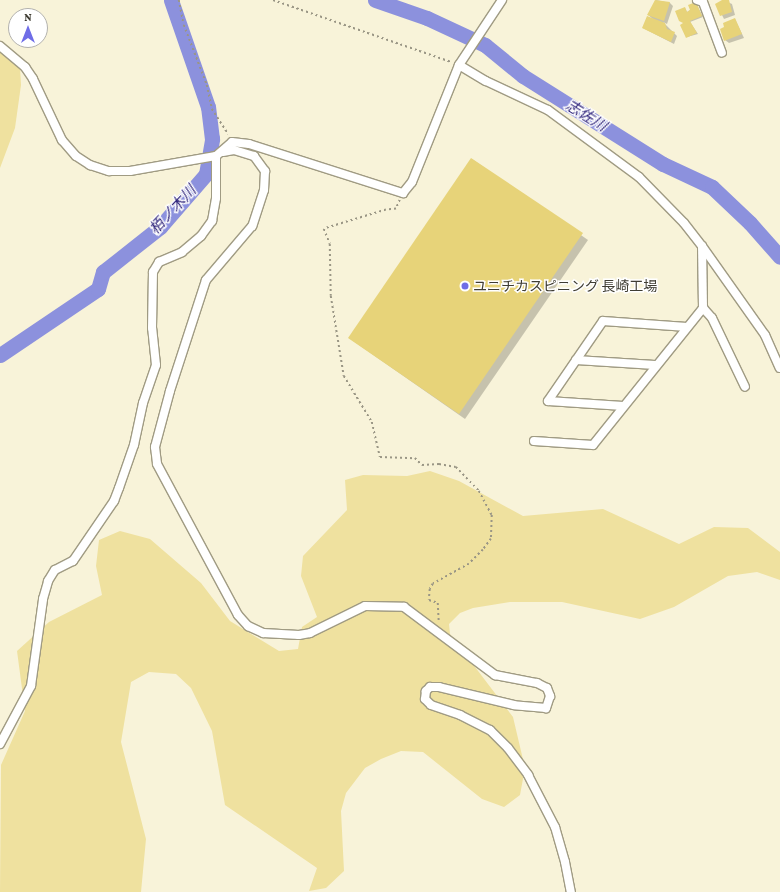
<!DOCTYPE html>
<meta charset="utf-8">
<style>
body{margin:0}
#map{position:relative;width:780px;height:892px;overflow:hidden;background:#f8f3d9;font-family:"Crimson Pro","Noto Sans JP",serif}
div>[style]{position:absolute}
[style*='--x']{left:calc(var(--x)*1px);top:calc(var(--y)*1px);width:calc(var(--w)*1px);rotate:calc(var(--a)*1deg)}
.green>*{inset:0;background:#efe19f}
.shadow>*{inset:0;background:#0003}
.river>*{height:15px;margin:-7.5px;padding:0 7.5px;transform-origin:7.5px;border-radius:7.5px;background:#8c91dd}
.building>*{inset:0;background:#e7d379}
.path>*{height:1.5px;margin-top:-0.75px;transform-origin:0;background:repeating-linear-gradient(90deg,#9a9685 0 2px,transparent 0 5px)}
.roads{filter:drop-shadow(1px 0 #a09b83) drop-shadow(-1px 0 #a09b83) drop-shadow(0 1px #a09b83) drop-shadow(0 -1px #a09b83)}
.minor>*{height:8px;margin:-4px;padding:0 4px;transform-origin:4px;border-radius:4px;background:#fff}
.dots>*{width:11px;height:11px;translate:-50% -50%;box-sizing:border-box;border:2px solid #fff;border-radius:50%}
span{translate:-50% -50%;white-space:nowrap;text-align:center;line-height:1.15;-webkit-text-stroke:3px #fff;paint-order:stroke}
.poi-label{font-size:14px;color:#3f3d33}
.left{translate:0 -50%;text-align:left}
.water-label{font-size:15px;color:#2b2079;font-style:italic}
.north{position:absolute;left:8px;top:8px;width:40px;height:40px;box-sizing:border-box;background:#fff;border:1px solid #b2b1ad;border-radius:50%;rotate:0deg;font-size:11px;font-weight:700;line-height:16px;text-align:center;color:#3f3d33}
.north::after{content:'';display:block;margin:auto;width:14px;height:18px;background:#6f6de7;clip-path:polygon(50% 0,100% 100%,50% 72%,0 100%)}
</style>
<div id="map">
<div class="green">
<i style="clip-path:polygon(0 49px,20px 67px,21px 85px,15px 128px,0 168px)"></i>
<i style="clip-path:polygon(430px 471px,459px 481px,523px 516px,603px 509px,679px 544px,714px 527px,748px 528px,780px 552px,780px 580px,757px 572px,728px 576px,674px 607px,640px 619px,562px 602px,510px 602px,473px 608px,460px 613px,449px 624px,450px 634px,513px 717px,525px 768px,520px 795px,504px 807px,482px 799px,423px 752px,401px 751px,381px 759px,365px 768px,346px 793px,341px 811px,344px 871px,326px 888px,309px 891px,317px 868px,225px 805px,212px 731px,191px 688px,176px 674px,149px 672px,131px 682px,121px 742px,146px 839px,141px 892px,0 892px,1px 765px,25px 711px,17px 651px,49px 622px,102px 595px,96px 566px,99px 540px,120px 531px,150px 539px,201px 583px,230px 621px,279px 651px,298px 649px,302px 627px,317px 617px,301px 576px,303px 556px,347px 510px,345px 480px,363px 475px,407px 476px)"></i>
</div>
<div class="shadow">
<i style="clip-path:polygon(656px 0,670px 3px,673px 6px,667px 24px,663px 22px,677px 36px,674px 44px,643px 28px,653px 19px,648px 15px)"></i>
<i style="clip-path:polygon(723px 0,732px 4px,735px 15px,724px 19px,717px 5px)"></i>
<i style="clip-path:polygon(697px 5px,703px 17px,690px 22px,698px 34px,687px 37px,685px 8px,687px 12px)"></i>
<i style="clip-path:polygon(735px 19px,744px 38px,729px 43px,725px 40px)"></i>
<i style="clip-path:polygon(472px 159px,588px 240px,465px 419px,349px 338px)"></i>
</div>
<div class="river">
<i style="--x:375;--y:0;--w:55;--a:19.1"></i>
<i style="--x:427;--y:18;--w:64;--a:25"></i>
<i style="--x:485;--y:45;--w:49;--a:39.2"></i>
<i style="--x:523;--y:76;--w:165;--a:32.2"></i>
<i style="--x:663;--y:164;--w:54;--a:25.1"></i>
<i style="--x:712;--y:187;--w:52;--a:43.5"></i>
<i style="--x:750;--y:223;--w:45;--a:48.6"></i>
<i style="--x:0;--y:355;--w:118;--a:-34"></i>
<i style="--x:98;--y:289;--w:18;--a:-74"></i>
<i style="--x:103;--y:272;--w:73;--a:-38.3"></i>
<i style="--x:160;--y:227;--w:70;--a:-49"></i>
<i style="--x:206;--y:174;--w:36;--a:-80"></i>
<i style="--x:212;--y:139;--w:32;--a:-97"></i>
<i style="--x:208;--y:107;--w:113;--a:-109.1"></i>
</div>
<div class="building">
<i style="clip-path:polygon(655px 0,670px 2px,664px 21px,647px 15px)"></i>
<i style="clip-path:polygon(722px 0,729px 0,732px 12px,720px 16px,715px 4px)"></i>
<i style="clip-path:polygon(696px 2px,702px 16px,690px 21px,697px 33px,686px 38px,680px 25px,683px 23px,679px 21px,675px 11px,685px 7px,687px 12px,690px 10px,688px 5px)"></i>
<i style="clip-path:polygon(647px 16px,665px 23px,667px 29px,675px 32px,671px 42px,642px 28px)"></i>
<i style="clip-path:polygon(735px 18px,742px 34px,724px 41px,720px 29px,724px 27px,723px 23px)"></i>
<i style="clip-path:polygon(471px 158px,583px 233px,459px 414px,348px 338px)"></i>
</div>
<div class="path">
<i style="--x:179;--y:0;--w:25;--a:79"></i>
<i style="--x:184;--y:25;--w:64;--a:69"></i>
<i style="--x:207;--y:85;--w:25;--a:78"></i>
<i style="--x:212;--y:109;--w:30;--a:57"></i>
<i style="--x:273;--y:0;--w:188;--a:19.2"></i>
<i style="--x:400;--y:200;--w:10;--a:114"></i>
<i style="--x:396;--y:209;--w:10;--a:174"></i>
<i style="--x:386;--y:210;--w:65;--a:163"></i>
<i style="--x:324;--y:229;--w:16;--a:68"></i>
<i style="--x:330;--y:244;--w:52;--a:88.9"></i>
<i style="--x:331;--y:296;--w:81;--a:80.8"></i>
<i style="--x:344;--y:376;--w:54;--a:58.7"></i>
<i style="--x:372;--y:422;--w:36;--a:77"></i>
<i style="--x:380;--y:457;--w:35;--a:2"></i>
<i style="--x:415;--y:458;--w:10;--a:45"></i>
<i style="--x:422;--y:465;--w:17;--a:-3"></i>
<i style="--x:439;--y:464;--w:17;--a:10"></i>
<i style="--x:456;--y:467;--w:33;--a:46"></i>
<i style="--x:479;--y:491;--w:27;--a:62"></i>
<i style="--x:492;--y:515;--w:24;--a:92"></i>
<i style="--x:491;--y:539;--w:14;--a:126"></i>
<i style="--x:483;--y:550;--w:20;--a:135"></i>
<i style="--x:469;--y:564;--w:41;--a:150.9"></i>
<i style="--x:433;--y:584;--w:6;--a:121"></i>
<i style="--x:430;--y:589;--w:11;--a:95"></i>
<i style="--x:429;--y:600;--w:9;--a:18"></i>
<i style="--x:438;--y:603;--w:19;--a:87"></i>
</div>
<div class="roads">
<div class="minor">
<i style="--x:697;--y:0;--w:6;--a:18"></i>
<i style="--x:703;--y:2;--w:54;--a:69.6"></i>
<i style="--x:0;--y:46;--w:33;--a:40"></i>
<i style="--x:25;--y:67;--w:14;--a:56"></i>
<i style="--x:33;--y:79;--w:68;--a:64.6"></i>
<i style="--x:62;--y:140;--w:21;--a:49"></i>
<i style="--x:76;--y:156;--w:17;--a:33"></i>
<i style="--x:90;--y:165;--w:20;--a:18"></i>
<i style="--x:109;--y:171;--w:21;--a:0"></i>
<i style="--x:130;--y:171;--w:87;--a:-9.9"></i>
<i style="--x:216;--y:156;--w:21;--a:-41"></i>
<i style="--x:232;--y:142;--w:17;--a:7"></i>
<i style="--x:249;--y:144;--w:162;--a:17.7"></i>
<i style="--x:403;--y:193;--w:14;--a:-51"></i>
<i style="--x:412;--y:182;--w:126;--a:-68.1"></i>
<i style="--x:459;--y:65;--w:78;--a:-56.5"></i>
<i style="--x:459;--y:65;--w:31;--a:31"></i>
<i style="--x:486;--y:81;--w:68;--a:25.1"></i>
<i style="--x:548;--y:110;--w:113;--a:36.4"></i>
<i style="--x:639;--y:177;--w:64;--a:45.6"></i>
<i style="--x:684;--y:223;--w:29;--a:52"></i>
<i style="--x:702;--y:246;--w:109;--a:54.7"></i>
<i style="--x:765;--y:335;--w:36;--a:66"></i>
<i style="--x:223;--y:152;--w:11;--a:-10"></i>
<i style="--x:234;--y:150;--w:21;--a:17"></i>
<i style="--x:254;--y:156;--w:19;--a:54"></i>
<i style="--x:265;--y:171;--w:19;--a:93"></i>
<i style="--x:264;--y:190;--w:38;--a:108"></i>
<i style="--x:252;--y:226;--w:71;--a:130.4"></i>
<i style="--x:206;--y:280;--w:117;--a:108"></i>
<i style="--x:170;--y:391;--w:58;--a:105"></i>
<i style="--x:155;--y:447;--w:17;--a:83"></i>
<i style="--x:157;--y:464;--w:171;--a:61.8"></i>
<i style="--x:238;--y:615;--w:15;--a:48"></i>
<i style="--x:248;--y:626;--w:17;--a:25"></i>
<i style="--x:263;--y:633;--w:36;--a:3"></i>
<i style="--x:299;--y:635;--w:11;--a:-10"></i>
<i style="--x:310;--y:633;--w:61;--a:-26.1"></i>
<i style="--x:365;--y:606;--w:39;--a:1"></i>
<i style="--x:404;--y:607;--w:114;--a:36.8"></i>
<i style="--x:495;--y:675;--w:43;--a:10.8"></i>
<i style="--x:537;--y:683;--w:11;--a:27"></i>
<i style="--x:547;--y:688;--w:9;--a:69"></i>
<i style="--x:550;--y:696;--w:13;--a:108"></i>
<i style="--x:546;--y:708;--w:32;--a:-175"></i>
<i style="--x:514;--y:705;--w:77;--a:-166.5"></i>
<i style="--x:439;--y:687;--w:9;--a:180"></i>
<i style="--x:430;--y:687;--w:6;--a:135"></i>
<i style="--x:426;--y:691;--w:8;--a:97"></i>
<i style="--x:425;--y:699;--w:8;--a:45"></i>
<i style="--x:431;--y:705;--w:31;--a:19"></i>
<i style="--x:460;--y:715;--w:34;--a:27"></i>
<i style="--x:490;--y:730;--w:25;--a:45"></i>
<i style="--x:508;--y:748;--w:34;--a:53"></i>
<i style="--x:528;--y:775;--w:59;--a:62.6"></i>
<i style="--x:555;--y:827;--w:36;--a:74"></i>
<i style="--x:565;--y:862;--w:31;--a:79"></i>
<i style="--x:703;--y:308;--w:13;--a:48"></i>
<i style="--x:712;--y:318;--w:76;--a:64.4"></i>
<i style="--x:576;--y:360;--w:79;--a:3.6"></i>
<i style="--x:623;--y:406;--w:75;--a:-176.2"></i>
<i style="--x:548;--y:401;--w:97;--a:-55.5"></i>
<i style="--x:603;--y:321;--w:84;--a:4.1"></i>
<i style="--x:534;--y:441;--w:59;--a:3.9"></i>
<i style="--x:593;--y:445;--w:176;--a:-51.2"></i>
<i style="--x:703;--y:308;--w:62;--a:-90.9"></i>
<i style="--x:0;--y:744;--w:66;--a:-61.9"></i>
<i style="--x:31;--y:686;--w:88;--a:-82.1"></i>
<i style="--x:43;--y:599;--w:19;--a:-74"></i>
<i style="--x:48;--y:581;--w:13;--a:-58"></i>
<i style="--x:55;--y:570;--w:20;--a:-27"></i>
<i style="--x:73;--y:561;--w:73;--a:-55.7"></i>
<i style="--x:114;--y:501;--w:14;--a:-69"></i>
<i style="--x:119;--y:488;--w:46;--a:-70.8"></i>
<i style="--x:134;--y:445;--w:43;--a:-77.9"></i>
<i style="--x:143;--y:403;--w:40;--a:-71.1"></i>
<i style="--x:156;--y:365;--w:37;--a:-96"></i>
<i style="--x:152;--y:328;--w:56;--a:-89"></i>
<i style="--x:153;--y:272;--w:12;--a:-59"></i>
<i style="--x:159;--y:262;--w:25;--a:-23"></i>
<i style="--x:182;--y:252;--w:25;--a:-40"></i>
<i style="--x:201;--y:236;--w:19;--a:-54"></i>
<i style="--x:212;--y:221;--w:23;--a:-80"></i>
<i style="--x:216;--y:198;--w:42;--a:-90"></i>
</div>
</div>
<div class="dots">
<i style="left:465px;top:286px;background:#6f6de7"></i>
</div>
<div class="poi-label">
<span class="left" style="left:473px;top:286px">ユニチカスピニング 長崎工場</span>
</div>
<div class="water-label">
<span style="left:586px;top:116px;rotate:32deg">志佐川</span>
<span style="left:173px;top:210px;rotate:-47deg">栢ノ木川</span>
</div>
<div class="north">N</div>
</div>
